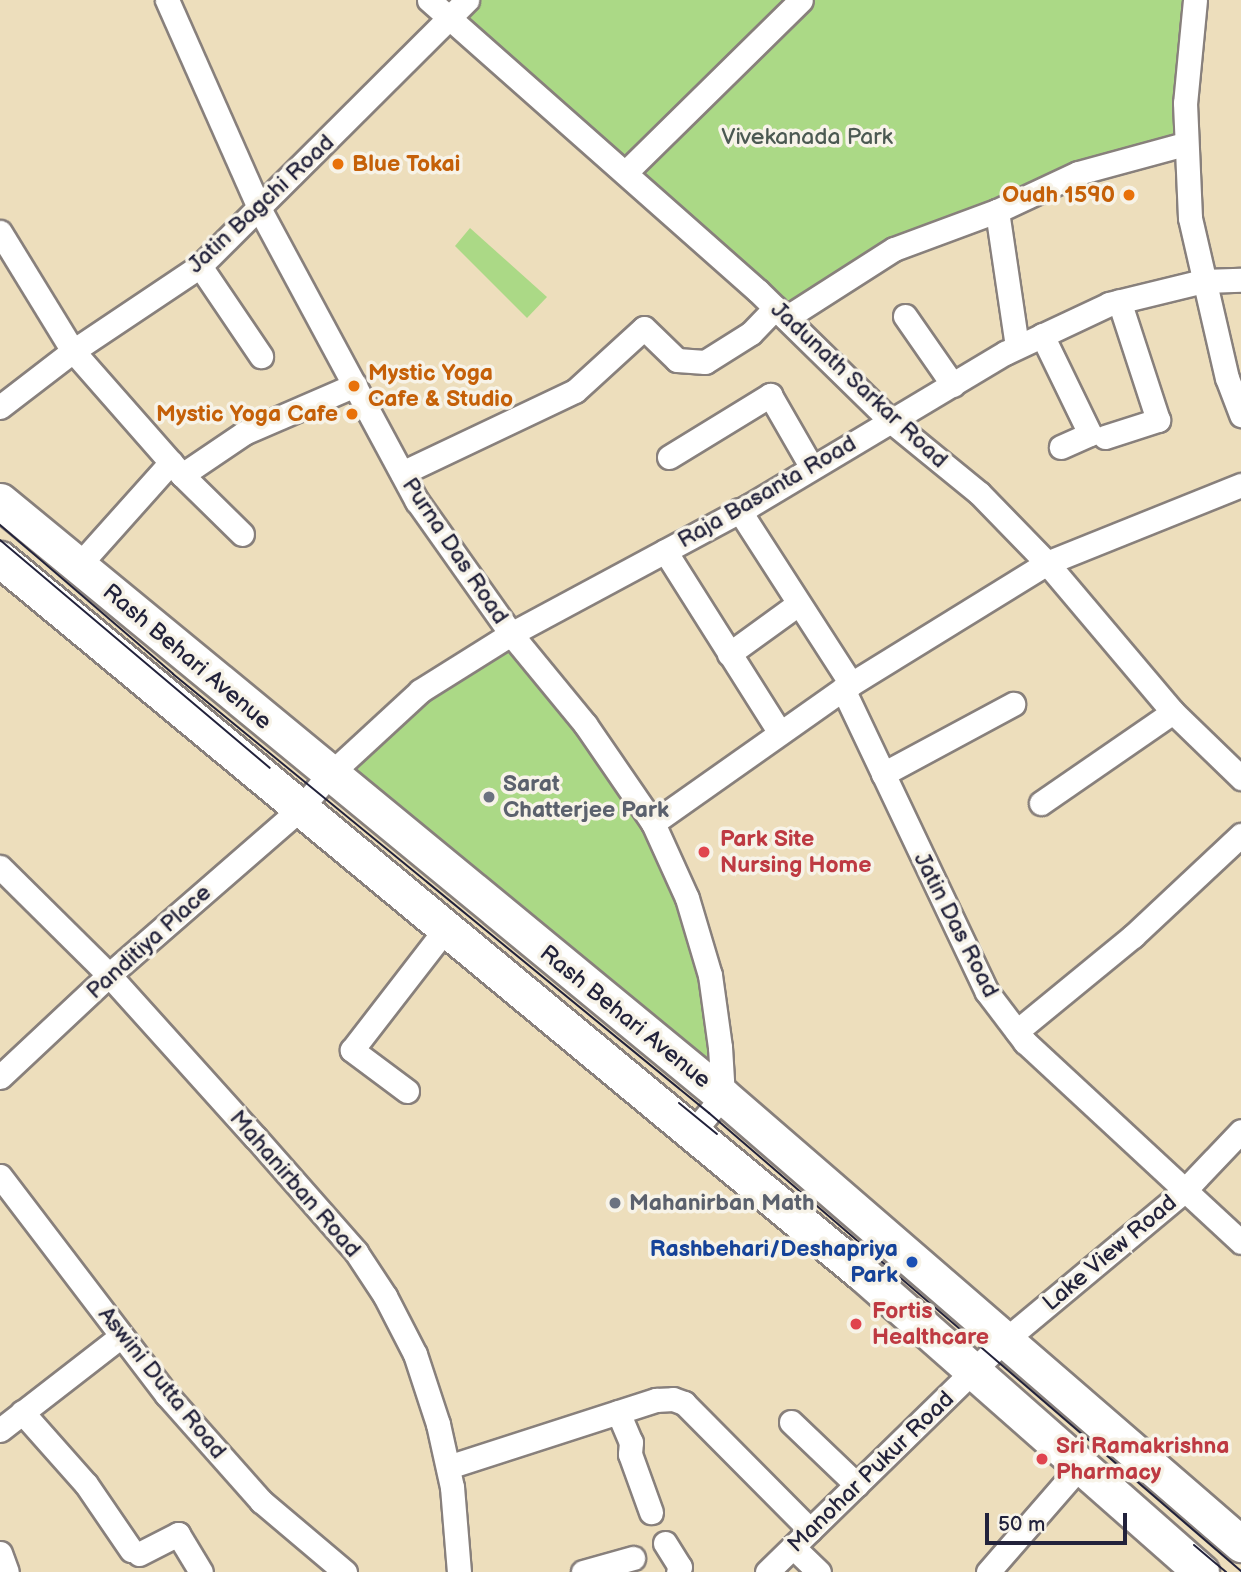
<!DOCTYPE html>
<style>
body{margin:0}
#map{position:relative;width:1241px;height:1572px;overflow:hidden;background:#eddebc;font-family:"Balsamiq Sans",sans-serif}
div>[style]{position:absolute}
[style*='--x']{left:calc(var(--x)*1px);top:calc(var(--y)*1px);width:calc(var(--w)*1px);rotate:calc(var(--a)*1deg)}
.green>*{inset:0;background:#abd986}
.roads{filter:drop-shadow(2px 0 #88807c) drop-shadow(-2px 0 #88807c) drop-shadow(0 2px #88807c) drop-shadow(0 -2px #88807c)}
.minor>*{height:23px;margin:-11.5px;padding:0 11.5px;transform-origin:11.5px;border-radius:11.5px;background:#fff}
.primary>*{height:35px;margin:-17.5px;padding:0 17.5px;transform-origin:17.5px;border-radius:17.5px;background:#fff}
.tram>*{height:2px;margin:-1px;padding:0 1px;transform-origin:1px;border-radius:1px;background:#22223b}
.dots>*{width:19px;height:19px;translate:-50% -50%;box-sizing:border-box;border:4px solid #f7f3e8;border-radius:50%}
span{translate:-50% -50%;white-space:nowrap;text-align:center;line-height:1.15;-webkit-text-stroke:7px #f7f3e8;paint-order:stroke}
.park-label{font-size:23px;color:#4b5952}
.food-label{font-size:23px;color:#c56008;font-weight:700}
.left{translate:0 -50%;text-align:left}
.right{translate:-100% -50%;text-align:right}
.street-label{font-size:23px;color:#22223b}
.worship-label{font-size:23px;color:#5b616d;font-weight:700}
.health-label{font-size:23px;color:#be3a42;font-weight:700}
.transit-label{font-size:23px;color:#164399;font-weight:700}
.scale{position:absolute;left:985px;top:1513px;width:142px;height:32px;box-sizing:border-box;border:4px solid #22223b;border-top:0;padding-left:9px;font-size:21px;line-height:24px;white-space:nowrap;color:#22223b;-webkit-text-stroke:5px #f7f3e8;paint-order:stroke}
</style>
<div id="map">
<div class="green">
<i style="clip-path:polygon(472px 0,1191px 0,1177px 140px,790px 306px,461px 12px)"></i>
<i style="clip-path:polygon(470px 228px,547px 297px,527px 318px,455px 246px)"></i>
<i style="clip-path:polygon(509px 639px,647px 825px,682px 896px,704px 976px,714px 1078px,331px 759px)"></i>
</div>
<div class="roads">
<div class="minor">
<i style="--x:167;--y:0;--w:230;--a:66.1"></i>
<i style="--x:260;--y:210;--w:331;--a:61.7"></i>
<i style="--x:417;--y:501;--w:163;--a:54.7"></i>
<i style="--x:511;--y:634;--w:117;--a:50.6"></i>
<i style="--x:585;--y:724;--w:120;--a:55.5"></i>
<i style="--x:653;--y:823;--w:82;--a:65.6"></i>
<i style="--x:687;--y:898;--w:80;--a:73.4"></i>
<i style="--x:710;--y:975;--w:73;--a:82.1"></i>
<i style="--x:720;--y:1047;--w:49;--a:86.5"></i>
<i style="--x:723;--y:1096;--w:47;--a:129.8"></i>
<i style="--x:429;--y:0;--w:439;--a:41.5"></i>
<i style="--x:758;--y:291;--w:187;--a:44.4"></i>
<i style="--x:892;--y:422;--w:112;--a:39.2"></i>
<i style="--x:979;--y:493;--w:98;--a:45.8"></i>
<i style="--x:1047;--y:563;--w:195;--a:49.8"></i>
<i style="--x:1173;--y:712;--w:95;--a:44.1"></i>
<i style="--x:1195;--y:0;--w:103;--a:95.5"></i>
<i style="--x:1185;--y:103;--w:115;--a:87.5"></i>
<i style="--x:1190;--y:218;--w:164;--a:77"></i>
<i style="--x:1227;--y:378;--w:40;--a:69"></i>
<i style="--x:626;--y:172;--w:245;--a:-44.5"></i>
<i style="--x:997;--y:211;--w:137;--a:81.6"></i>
<i style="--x:0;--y:232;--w:140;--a:58.5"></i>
<i style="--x:73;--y:351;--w:165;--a:48.7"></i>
<i style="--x:182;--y:475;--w:84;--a:44.5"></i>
<i style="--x:200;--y:266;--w:109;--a:55.9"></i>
<i style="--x:905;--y:316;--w:84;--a:55.2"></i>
<i style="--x:786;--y:318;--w:128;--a:-32.6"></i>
<i style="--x:894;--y:249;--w:110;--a:-20.3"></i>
<i style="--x:997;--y:211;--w:89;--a:-25.1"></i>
<i style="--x:1078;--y:173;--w:111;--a:-15.2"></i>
<i style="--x:1042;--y:335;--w:110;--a:64.1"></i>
<i style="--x:1090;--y:434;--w:32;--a:156"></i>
<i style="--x:0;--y:407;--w:92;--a:-37.5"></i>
<i style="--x:73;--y:351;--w:153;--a:-33.8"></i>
<i style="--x:200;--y:266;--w:377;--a:-44.9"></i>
<i style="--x:1105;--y:437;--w:56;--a:-17.8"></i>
<i style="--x:1158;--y:420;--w:125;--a:-108.1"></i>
<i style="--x:669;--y:457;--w:119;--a:-31.5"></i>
<i style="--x:770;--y:395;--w:84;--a:60.1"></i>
<i style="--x:402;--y:473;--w:191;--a:-25.4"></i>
<i style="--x:575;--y:391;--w:93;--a:-42.4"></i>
<i style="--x:644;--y:328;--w:46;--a:44.1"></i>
<i style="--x:677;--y:360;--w:28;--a:4"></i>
<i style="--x:705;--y:362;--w:54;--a:-32.2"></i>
<i style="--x:751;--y:333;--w:35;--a:-46"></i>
<i style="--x:182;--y:475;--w:75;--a:-34.1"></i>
<i style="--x:244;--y:433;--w:121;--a:-23.4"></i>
<i style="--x:739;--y:510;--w:207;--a:57.2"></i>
<i style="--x:665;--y:551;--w:215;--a:57.7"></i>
<i style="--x:79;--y:565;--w:138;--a:-48.2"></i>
<i style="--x:729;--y:654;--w:85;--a:-35.9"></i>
<i style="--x:843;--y:689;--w:335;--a:64.6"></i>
<i style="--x:987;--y:992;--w:63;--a:52.8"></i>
<i style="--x:1025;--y:1042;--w:294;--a:42.8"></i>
<i style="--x:883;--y:774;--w:148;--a:-28.3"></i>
<i style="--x:1041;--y:803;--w:160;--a:-34.6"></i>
<i style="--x:653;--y:823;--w:232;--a:-35.2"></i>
<i style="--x:843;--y:689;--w:240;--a:-31.7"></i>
<i style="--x:1047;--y:563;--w:209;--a:-21.9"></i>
<i style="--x:0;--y:867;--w:153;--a:44.7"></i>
<i style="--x:109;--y:975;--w:219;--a:48"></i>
<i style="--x:256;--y:1138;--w:152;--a:48.7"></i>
<i style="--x:356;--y:1252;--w:53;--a:56.6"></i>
<i style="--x:385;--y:1296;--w:65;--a:62.7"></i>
<i style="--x:415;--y:1354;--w:74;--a:71.8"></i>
<i style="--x:438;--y:1424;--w:65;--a:77.5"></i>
<i style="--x:452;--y:1487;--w:85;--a:85.3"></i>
<i style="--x:1017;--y:1031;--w:150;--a:-39.3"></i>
<i style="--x:1133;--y:936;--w:148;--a:-43.1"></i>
<i style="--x:0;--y:1077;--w:149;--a:-43.1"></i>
<i style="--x:109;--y:975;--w:253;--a:-41"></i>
<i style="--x:300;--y:809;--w:43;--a:-49.7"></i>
<i style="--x:328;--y:776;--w:125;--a:-42.7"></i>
<i style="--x:420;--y:691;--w:107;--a:-32.1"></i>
<i style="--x:511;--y:634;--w:270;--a:-28.3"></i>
<i style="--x:749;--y:506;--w:298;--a:-30.9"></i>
<i style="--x:1005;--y:353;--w:115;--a:-25.2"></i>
<i style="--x:1109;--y:304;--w:97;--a:-13.7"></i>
<i style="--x:1203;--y:281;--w:38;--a:-2"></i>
<i style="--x:407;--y:1091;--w:69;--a:-143.3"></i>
<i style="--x:352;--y:1050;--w:155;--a:-52.3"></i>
<i style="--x:0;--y:1176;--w:275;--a:52.7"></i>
<i style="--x:167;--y:1395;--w:142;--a:48.4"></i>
<i style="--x:261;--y:1501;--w:110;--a:40.2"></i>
<i style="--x:22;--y:1412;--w:96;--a:48.4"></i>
<i style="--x:86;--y:1484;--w:80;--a:55.7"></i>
<i style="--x:618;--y:1412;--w:33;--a:67"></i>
<i style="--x:631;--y:1442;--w:12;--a:95"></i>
<i style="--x:630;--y:1454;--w:62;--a:70.1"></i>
<i style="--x:791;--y:1422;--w:91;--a:43.7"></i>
<i style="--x:0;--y:1430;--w:153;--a:-37.8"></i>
<i style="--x:448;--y:1467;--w:219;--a:-17.9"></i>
<i style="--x:656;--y:1400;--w:17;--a:-3"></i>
<i style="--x:673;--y:1399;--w:12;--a:20"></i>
<i style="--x:684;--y:1403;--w:179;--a:45.2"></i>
<i style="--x:665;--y:1543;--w:28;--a:58"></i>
<i style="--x:680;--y:1567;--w:5;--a:112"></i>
<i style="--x:793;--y:1547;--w:36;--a:44"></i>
<i style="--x:0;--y:1553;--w:20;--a:70"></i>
<i style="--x:139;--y:1554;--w:44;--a:-27.1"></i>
<i style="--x:178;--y:1534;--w:44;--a:58.8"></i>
<i style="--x:583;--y:1572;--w:52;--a:-15.6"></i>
<i style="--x:767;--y:1572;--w:331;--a:-44.3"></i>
<i style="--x:1004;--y:1341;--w:233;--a:-39.8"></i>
<i style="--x:1183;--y:1192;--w:84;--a:-46.4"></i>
<i style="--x:988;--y:1572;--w:140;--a:-49"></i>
</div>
<div class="primary">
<i style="--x:0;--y:501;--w:936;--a:39.45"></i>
<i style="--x:723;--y:1096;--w:685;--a:40.86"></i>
<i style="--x:0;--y:559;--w:1119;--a:39.64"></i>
<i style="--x:862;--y:1273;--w:452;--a:41.4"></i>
</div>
</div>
<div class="tram">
<i style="--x:0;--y:525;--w:228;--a:40.7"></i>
<i style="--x:173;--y:674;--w:693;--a:39.32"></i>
<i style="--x:709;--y:1113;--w:702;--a:40.73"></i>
<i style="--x:0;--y:540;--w:353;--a:40.2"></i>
<i style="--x:679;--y:1103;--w:49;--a:39.2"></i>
<i style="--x:1194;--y:1545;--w:42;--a:40.2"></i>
</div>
<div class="dots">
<i style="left:338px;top:164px;background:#e8710a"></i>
<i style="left:1129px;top:195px;background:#e8710a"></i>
<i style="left:354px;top:386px;background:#e8710a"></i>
<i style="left:352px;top:414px;background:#e8710a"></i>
<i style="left:489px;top:797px;background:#6b7280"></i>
<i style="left:704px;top:852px;background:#e0444e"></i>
<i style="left:615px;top:1203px;background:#6b7280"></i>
<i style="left:912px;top:1262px;background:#1a4fb4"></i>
<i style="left:856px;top:1324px;background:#e0444e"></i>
<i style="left:1042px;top:1459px;background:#e0444e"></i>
</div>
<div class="park-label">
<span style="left:807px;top:137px">Vivekanada Park</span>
</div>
<div class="food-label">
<span class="left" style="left:352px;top:164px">Blue Tokai</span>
<span class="right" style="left:1115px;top:195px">Oudh 1590</span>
<span class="left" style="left:368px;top:386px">Mystic Yoga<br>Cafe &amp; Studio</span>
<span class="right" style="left:338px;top:414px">Mystic Yoga Cafe</span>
</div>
<div class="street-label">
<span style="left:261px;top:204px;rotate:-43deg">Jatin Bagchi Road</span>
<span style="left:859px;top:385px;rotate:43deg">Jadunath Sarkar Road</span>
<span style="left:767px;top:492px;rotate:-30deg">Raja Basanta Road</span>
<span style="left:455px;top:551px;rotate:56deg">Purna Das Road</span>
<span style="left:187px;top:657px;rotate:40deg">Rash Behari Avenue</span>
<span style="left:956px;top:925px;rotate:63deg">Jatin Das Road</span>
<span style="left:149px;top:942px;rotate:-42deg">Panditiya Place</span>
<span style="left:625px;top:1017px;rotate:39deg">Rash Behari Avenue</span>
<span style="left:295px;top:1184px;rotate:49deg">Mahanirban Road</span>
<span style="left:1110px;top:1253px;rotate:-40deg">Lake View Road</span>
<span style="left:162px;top:1383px;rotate:51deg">Aswini Dutta Road</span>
<span style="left:871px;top:1472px;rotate:-44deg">Manohar Pukur Road</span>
</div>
<div class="worship-label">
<span class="left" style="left:503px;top:797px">Sarat<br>Chatterjee Park</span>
<span class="left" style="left:629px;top:1203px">Mahanirban Math</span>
</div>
<div class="health-label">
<span class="left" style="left:720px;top:852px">Park Site<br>Nursing Home</span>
<span class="left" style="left:872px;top:1324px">Fortis<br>Healthcare</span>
<span class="left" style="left:1056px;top:1459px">Sri Ramakrishna<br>Pharmacy</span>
</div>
<div class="transit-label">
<span class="right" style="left:898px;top:1262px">Rashbehari/Deshapriya<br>Park</span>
</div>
<div class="scale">50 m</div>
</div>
